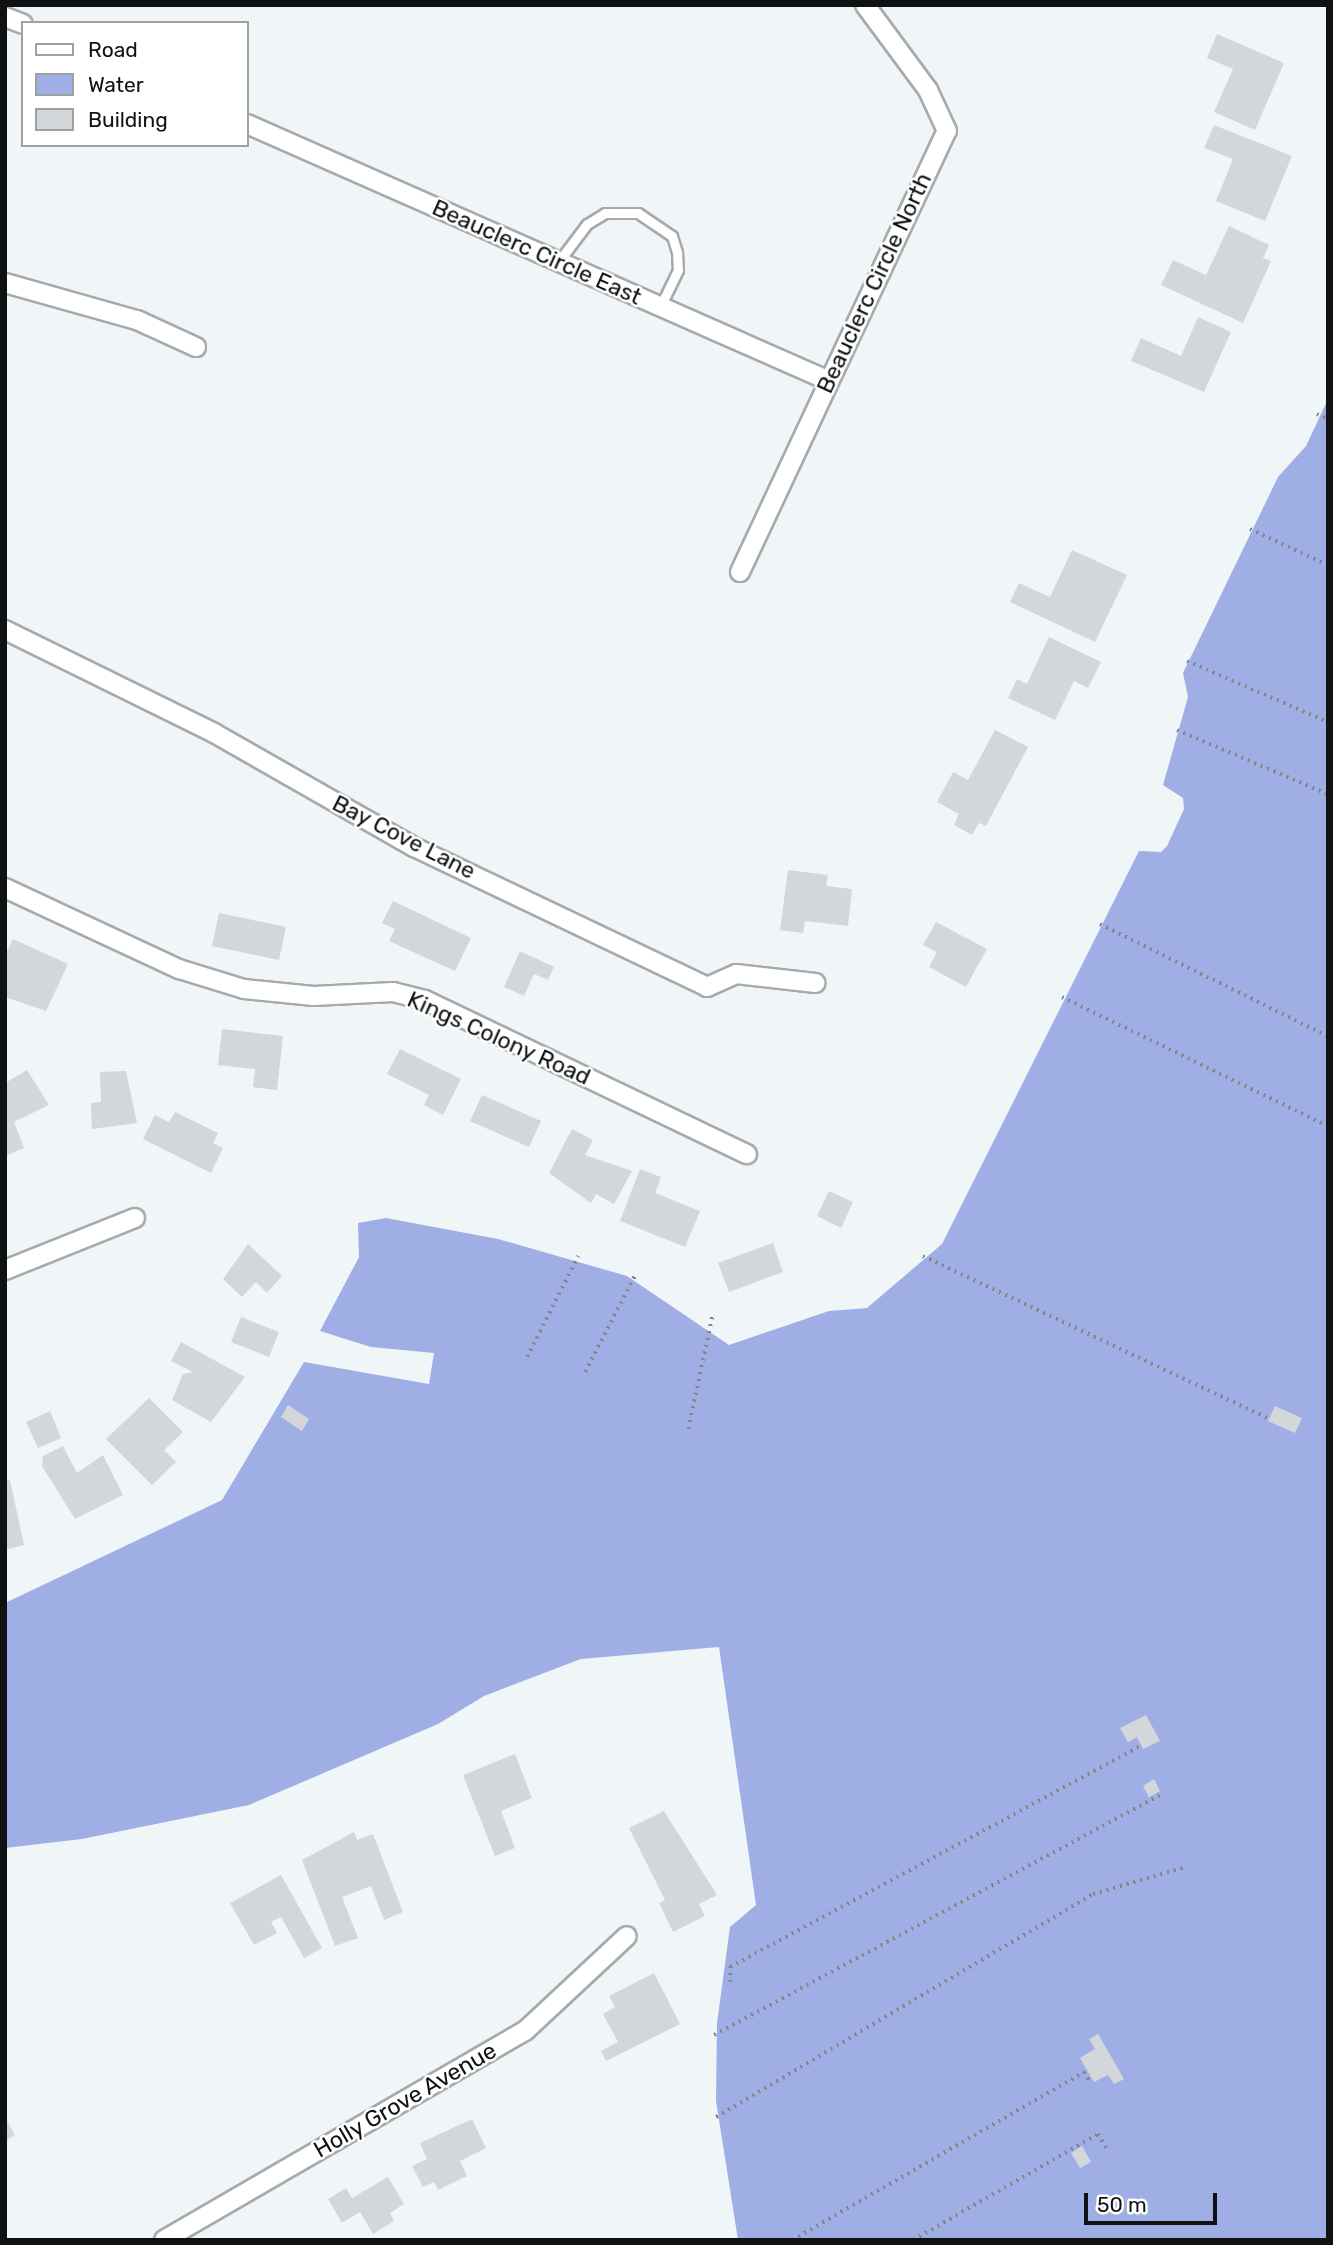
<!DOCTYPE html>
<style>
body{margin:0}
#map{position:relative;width:1333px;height:2245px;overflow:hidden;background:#f0f5f7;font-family:Rubik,sans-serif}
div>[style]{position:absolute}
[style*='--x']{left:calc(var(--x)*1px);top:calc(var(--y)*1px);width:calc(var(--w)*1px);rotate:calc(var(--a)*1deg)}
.water>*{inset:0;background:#9fafe6}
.building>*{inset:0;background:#d4d7da}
.path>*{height:3.5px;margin-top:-1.75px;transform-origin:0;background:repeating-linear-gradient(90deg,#828687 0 2px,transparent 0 7px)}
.roads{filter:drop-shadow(2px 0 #a6aaac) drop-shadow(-2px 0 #a6aaac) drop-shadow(0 2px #a6aaac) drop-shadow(0 -2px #a6aaac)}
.lane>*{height:9px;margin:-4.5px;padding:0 4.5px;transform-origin:4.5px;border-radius:4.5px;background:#fff}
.street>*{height:18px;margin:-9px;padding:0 9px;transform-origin:9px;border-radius:9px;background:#fff}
span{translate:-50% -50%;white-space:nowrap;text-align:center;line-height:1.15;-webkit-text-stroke:5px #fff;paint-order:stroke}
.street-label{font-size:23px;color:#0f1112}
.frame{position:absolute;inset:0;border:7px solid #0f1112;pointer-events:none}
.legend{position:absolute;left:21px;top:21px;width:228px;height:126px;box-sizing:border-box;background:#fff;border:2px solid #9fa0a0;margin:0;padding:9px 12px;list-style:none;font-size:21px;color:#0f1112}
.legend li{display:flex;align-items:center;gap:14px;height:35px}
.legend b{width:35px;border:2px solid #9fa0a0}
.scale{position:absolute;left:1084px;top:2193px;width:133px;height:32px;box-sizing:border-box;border:4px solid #0f1112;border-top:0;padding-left:9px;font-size:21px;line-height:24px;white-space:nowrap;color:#0f1112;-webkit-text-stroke:5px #fff;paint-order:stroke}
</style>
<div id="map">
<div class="water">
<i style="clip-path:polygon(1328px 399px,1328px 2240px,738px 2240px,716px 2101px,717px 2023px,730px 1927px,756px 1905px,719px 1647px,581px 1659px,484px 1696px,438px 1724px,249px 1805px,82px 1839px,5px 1848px,5px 1603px,222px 1500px,304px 1362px,429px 1384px,434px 1353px,371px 1347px,320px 1331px,359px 1257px,358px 1223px,386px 1218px,498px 1239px,627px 1276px,729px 1345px,829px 1311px,867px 1308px,942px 1244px,1139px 851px,1161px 852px,1167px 846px,1184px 809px,1183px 798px,1163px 785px,1188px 697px,1183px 673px,1278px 477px,1306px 446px)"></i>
</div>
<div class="building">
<i style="clip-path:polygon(1217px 34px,1284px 63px,1255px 130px,1214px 112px,1233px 69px,1207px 58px)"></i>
<i style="clip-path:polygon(1214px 125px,1292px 156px,1265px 221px,1216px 201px,1233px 159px,1204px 148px)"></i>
<i style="clip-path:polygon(1229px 226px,1269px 245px,1263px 258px,1271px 261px,1243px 323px,1161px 285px,1173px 260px,1206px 275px)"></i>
<i style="clip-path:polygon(1198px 317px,1231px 332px,1204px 392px,1131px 361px,1141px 338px,1181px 356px)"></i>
<i style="clip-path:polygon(1072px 550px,1127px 575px,1095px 642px,1010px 602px,1019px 583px,1050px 597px)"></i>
<i style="clip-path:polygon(1049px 637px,1101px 662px,1088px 688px,1074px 681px,1055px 720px,1008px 698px,1017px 679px,1027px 684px)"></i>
<i style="clip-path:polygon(995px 730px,1028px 747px,986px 826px,979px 823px,972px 835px,954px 825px,959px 814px,937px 802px,953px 772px,968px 780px)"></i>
<i style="clip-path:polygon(788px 870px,828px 875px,826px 886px,852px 889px,848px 926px,805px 921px,803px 933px,780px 930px)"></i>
<i style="clip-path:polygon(393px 901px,471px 938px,455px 971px,389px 941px,395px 929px,382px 923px)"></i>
<i style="clip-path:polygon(219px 913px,286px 927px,279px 960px,212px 946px)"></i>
<i style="clip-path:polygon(936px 922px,987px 949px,966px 987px,929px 967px,937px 952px,923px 945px)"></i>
<i style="clip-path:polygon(13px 939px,68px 964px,46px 1011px,5px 997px,5px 955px)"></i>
<i style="clip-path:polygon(520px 951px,554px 967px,548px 980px,534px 974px,524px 996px,504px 987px)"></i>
<i style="clip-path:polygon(222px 1029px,283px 1036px,277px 1090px,253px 1087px,255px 1069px,218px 1065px)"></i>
<i style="clip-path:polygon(400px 1049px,461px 1079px,443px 1115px,424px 1105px,429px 1095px,387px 1074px)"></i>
<i style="clip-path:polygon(27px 1070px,49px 1105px,14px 1122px,24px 1148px,5px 1156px,5px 1083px)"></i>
<i style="clip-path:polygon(126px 1071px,137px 1123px,92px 1129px,91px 1103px,101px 1102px,100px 1072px)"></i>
<i style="clip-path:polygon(482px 1095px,541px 1121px,529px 1147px,470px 1121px)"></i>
<i style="clip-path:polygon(175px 1112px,218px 1133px,213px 1143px,223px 1148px,211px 1173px,143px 1139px,155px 1115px,169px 1122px)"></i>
<i style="clip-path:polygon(572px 1129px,593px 1140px,585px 1155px,632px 1171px,614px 1204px,596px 1194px,591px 1203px,549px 1173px)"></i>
<i style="clip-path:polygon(640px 1169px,661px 1177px,655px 1193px,700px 1211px,685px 1247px,620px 1221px)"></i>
<i style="clip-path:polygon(829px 1191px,853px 1202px,841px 1228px,817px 1216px)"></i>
<i style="clip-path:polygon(773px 1243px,783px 1272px,729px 1292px,718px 1263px)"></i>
<i style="clip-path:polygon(248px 1244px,282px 1276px,267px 1293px,256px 1282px,242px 1297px,223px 1279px)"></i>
<i style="clip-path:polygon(241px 1317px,279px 1332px,269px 1357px,231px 1342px)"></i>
<i style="clip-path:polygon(181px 1342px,245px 1377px,211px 1422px,172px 1400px,183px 1374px,193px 1372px,171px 1361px)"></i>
<i style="clip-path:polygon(149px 1398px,183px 1432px,164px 1450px,176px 1462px,152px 1485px,106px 1439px)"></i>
<i style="clip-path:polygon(288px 1405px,309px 1419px,302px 1431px,281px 1417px)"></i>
<i style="clip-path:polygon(1275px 1406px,1302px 1418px,1295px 1433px,1268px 1421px)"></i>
<i style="clip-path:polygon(50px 1411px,61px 1438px,38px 1448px,26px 1422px)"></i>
<i style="clip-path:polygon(63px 1446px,77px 1473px,103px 1455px,123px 1495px,75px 1519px,42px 1466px,43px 1456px)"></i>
<i style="clip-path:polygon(10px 1480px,24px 1545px,5px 1550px,5px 1481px)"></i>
<i style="clip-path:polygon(1146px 1715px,1160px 1741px,1143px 1749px,1137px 1737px,1128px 1742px,1120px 1728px)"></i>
<i style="clip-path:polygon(515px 1754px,532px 1798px,501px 1811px,515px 1848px,495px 1856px,463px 1775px)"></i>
<i style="clip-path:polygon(1154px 1779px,1160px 1791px,1149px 1797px,1143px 1786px)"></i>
<i style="clip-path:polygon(664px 1811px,717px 1895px,699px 1904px,705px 1916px,673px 1932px,659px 1903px,665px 1900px,629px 1828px)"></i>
<i style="clip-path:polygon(354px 1832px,357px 1840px,373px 1834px,403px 1912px,384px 1920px,371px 1886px,342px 1897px,358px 1938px,335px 1946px,302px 1860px)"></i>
<i style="clip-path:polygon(281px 1875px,322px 1948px,304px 1958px,281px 1917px,271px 1922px,277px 1933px,254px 1945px,230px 1903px)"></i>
<i style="clip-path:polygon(654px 1973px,680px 2024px,606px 2061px,601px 2051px,618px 2042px,603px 2014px,615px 2007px,609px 1996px)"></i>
<i style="clip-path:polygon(1098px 2034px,1124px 2079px,1114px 2084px,1108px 2075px,1094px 2082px,1080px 2058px,1095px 2049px,1089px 2039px)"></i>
<i style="clip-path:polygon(5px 2117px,15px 2135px,5px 2141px)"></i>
<i style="clip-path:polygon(472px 2119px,486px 2148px,460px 2161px,467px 2176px,438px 2190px,434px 2182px,423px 2187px,412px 2166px,427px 2159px,420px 2143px)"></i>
<i style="clip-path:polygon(1082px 2146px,1091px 2162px,1080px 2168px,1071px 2153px)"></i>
<i style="clip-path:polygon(388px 2177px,404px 2204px,390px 2213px,394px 2221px,373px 2234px,360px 2212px,342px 2223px,328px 2199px,346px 2188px,352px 2198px)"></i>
</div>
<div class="path">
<i style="--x:1317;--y:414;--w:12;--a:24"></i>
<i style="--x:1250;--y:529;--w:86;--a:24.8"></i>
<i style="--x:1187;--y:661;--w:154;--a:23.4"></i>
<i style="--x:1177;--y:730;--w:164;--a:23"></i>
<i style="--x:1100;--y:924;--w:254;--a:26.2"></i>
<i style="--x:1062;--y:997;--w:296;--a:25.9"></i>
<i style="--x:923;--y:1256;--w:382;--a:25.2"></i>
<i style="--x:527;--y:1357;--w:113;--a:-63.2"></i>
<i style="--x:585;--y:1372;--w:109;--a:-62.7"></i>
<i style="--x:688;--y:1429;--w:115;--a:-77.9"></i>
<i style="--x:730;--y:1982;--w:15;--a:-90"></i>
<i style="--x:730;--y:1967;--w:467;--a:-28.3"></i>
<i style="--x:714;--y:2035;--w:506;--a:-28.29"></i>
<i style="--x:716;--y:2117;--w:438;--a:-30.6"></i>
<i style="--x:1093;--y:1894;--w:97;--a:-16.2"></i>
<i style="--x:792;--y:2240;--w:337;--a:-29.9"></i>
<i style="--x:1084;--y:2072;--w:13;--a:58"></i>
<i style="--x:913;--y:2240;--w:213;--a:-29.8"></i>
<i style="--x:1098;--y:2134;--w:17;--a:59"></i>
</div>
<div class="roads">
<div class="lane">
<i style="--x:559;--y:261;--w:46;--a:-52.9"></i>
<i style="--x:587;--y:224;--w:21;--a:-31"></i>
<i style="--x:605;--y:213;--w:33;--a:0"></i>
<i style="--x:638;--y:213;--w:41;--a:34.1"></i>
<i style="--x:672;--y:236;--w:17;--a:73"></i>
<i style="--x:677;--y:252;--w:18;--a:87"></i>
<i style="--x:678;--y:270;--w:41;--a:115.9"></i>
</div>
<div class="street">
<i style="--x:5;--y:17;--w:19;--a:21"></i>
<i style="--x:247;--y:124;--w:634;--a:23.82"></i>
<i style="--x:5;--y:283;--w:137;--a:15.7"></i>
<i style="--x:137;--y:320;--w:65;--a:24.6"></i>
<i style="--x:740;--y:572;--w:487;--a:-64.9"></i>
<i style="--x:947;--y:131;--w:45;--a:-114.9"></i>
<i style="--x:928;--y:90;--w:106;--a:-126.5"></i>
<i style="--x:5;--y:630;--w:233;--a:26.2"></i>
<i style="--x:214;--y:733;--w:230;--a:29.7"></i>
<i style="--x:414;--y:847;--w:325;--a:25.5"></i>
<i style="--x:707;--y:987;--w:32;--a:-24"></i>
<i style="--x:736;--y:974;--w:80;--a:6.5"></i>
<i style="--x:5;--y:888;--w:192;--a:25"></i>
<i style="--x:179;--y:969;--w:68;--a:17.1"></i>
<i style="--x:244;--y:989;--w:70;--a:5.7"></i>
<i style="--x:314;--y:996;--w:79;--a:-2.9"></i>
<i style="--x:393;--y:992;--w:33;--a:14"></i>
<i style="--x:425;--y:1000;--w:357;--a:25.6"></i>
<i style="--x:5;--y:1270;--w:140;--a:-21.8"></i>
<i style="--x:164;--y:2240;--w:417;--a:-30.1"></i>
<i style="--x:525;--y:2031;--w:139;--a:-43"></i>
</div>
</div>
<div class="street-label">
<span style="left:537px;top:252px;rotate:24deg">Beauclerc Circle East</span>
<span style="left:874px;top:283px;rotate:-65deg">Beauclerc Circle North</span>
<span style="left:404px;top:837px;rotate:27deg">Bay Cove Lane</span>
<span style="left:499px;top:1038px;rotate:24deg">Kings Colony Road</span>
<span style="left:405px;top:2100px;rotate:-30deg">Holly Grove Avenue</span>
</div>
<div class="frame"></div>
<ul class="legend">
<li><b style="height:9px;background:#fff"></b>Road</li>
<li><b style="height:19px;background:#9fafe6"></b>Water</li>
<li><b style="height:19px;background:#d4d7da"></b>Building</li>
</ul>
<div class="scale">50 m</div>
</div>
